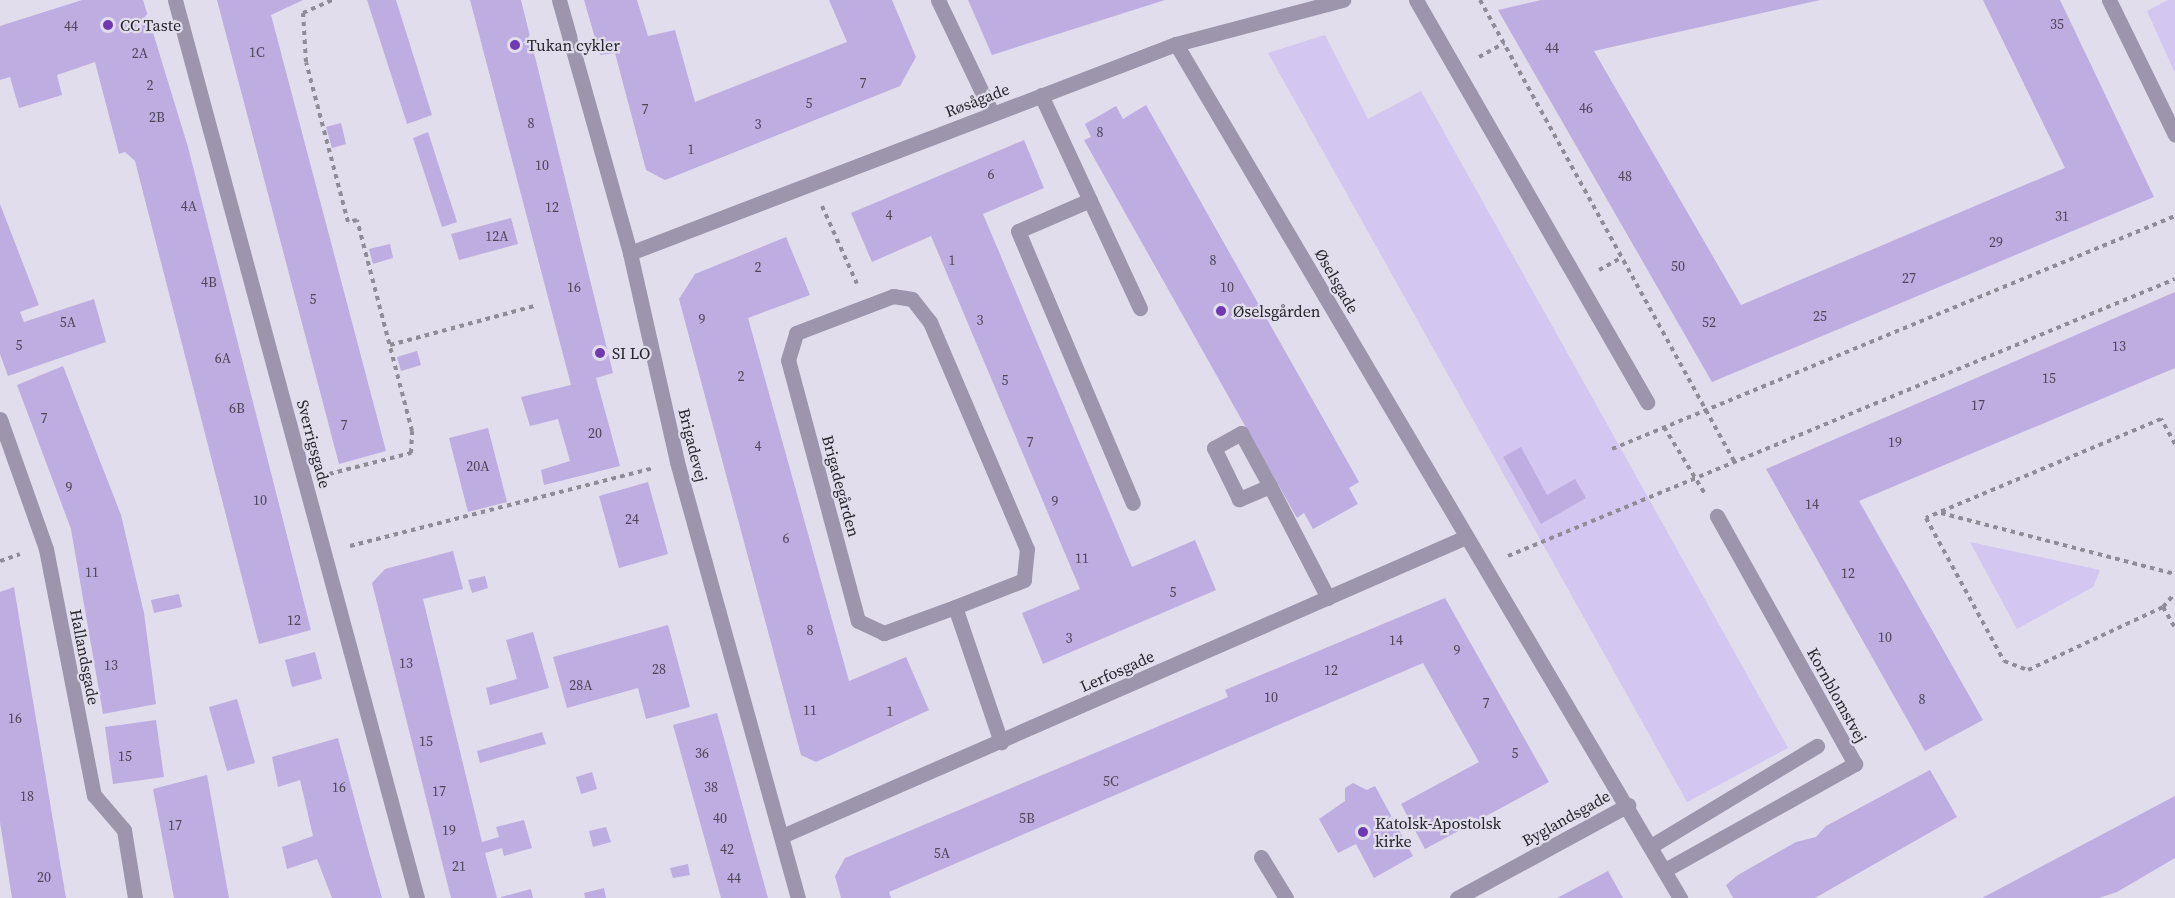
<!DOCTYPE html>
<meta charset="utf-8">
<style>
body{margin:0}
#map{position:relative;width:2175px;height:898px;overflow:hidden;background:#e1ddec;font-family:"Source Serif 4",serif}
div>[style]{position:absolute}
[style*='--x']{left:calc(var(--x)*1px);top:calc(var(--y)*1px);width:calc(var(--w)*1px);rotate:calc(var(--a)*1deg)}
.green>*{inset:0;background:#d3c6f0}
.building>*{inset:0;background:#beade1}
.path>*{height:4px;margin-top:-2px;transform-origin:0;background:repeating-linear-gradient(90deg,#8f8c97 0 4.5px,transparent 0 9px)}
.minor>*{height:15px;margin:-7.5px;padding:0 7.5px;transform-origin:7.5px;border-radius:7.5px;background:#9c95ab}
.dots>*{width:16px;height:16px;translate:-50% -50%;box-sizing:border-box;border:3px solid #e1ddec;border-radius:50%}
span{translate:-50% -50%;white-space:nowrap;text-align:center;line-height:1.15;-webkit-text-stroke:4.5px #e1ddec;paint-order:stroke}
.number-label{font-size:14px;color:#4c4658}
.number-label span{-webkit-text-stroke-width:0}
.poi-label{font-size:16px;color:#26242a}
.left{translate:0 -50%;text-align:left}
.street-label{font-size:16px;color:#26242a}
</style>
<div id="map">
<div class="green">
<i style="clip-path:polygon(2168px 0,2175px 0,2175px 73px,2147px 11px)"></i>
<i style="clip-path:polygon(1325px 35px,1368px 119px,1421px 91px,1788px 748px,1687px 802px,1268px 53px)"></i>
<i style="clip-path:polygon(1970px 542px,2100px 570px,2093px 587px,2017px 629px)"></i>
</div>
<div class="building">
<i style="clip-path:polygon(82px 0,143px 0,188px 147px,311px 630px,259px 644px,135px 161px,125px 152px,119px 154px,95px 62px,57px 75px,62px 95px,19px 108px,10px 77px,0 80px,0 26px)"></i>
<i style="clip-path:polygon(217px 0,303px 0,271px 15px,386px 451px,339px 464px)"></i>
<i style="clip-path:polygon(367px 0,396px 0,432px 115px,407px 124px)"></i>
<i style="clip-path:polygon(470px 0,521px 0,613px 373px,596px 378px,620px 466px,544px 485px,541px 470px,570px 461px,558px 419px,530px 426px,521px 397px,571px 385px)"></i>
<i style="clip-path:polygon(584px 0,637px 0,648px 36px,675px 30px,695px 102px,847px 42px,829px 0,892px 0,916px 57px,900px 86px,665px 180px,646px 170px,615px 53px,600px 55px)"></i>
<i style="clip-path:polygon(968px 0,1165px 0,992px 55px)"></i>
<i style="clip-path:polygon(1541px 0,1820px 0,1594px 51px,1741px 305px,2065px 168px,1983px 0,2060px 0,2154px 197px,1712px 382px,1498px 10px)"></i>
<i style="clip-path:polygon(1146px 105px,1359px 482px,1349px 488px,1358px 504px,1313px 529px,1304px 513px,1297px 518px,1084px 140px,1091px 137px,1085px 124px,1116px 106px,1123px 119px)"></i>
<i style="clip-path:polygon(341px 123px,346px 144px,332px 148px,326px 127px)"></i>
<i style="clip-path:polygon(428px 132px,457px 222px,442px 227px,413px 138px)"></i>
<i style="clip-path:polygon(1024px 140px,1044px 188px,983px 214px,1132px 567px,1195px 540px,1216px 590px,1043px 664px,1022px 613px,1080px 589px,931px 236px,872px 262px,851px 213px)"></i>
<i style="clip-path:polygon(0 204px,39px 305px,20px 312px,24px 322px,94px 299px,106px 342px,8px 376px,0 354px)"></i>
<i style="clip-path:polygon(511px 218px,518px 244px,459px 260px,451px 234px)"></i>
<i style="clip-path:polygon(786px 237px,810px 295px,748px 318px,849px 681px,906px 657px,929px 710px,816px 762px,801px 755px,679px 299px,695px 274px)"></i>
<i style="clip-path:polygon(390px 244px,393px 258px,373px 264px,369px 249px)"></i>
<i style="clip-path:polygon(2175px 292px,2175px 368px,1859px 501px,1983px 720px,1925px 751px,1766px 469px)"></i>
<i style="clip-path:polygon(417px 351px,421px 365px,401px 371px,397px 357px)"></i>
<i style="clip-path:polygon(63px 366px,121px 515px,144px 613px,156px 704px,103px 714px,71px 529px,17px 385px)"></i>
<i style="clip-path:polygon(488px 428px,507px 502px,468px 512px,449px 438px)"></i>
<i style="clip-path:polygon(1521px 447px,1547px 495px,1575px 479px,1586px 498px,1541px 524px,1503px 457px)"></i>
<i style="clip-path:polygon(648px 482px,668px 554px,619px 568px,599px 496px)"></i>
<i style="clip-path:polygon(453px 551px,463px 589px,423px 599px,482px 842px,499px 837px,496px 827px,524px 820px,532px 848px,504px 856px,502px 848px,485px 853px,497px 898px,451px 898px,372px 583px,385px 569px)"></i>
<i style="clip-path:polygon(485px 576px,488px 588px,472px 593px,468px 580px)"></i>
<i style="clip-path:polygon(14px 587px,27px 665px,66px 898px,12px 898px,0 822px,0 592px)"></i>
<i style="clip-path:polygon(179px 594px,182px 607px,154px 613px,151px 600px)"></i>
<i style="clip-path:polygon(1445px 598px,1549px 782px,1425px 849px,1401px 804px,1479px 762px,1423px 663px,889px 892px,891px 898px,841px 898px,835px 876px,845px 858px,1228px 697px,1225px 690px)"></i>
<i style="clip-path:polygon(668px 625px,690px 707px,646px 719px,638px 688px,567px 708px,553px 657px)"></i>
<i style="clip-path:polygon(533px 632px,549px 688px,490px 705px,486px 688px,517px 679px,506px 640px)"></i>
<i style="clip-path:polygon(315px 652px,322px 679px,292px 687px,285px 660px)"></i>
<i style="clip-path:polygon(237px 699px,255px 763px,227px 771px,209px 707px)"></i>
<i style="clip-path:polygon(717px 713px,768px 898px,721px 898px,673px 725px)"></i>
<i style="clip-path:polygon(156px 720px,164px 777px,113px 784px,105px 727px)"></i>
<i style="clip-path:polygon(542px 732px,546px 744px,480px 763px,477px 751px)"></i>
<i style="clip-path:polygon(338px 738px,368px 849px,382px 898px,332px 898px,317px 859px,287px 869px,282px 847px,313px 836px,300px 780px,278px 787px,272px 757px)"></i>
<i style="clip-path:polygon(1930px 770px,1957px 817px,1815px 898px,1733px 898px,1726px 885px,1738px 875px,1796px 842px,1816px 837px,1826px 826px)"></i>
<i style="clip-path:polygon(592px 772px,597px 789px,581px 794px,576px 777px)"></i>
<i style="clip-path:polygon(207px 775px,229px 898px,174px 898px,153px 789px)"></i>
<i style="clip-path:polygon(1353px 783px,1367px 790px,1375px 786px,1413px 856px,1374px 878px,1356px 844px,1338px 853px,1319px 819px,1345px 801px,1345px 788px)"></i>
<i style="clip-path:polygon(2175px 796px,2175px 858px,2117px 892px,2099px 898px,1982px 898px)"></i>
<i style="clip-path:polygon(606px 827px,611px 842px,593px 847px,589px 831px)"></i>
<i style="clip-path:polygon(688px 864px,690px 875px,673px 878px,670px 868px)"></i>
<i style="clip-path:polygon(1608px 871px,1623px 898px,1557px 898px)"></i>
<i style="clip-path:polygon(604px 888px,606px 898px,585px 898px,584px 893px)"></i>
<i style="clip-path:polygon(531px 889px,533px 898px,501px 898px,501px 897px)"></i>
</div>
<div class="path">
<i style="--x:1480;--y:0;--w:526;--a:61.15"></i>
<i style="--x:1479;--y:57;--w:29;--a:-29"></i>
<i style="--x:822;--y:206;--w:85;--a:65.8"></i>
<i style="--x:1599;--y:270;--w:26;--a:-29"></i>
<i style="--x:390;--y:345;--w:150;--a:-15.1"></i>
<i style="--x:1664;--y:427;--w:79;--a:58.5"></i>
<i style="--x:2175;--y:444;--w:29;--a:-119"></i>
<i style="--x:2161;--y:419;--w:255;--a:157.2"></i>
<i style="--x:1926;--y:518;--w:163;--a:61.4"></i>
<i style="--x:2004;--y:661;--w:26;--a:21"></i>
<i style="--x:2028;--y:670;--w:149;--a:-25"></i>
<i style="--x:2163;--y:607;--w:18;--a:-49"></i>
<i style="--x:1612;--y:449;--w:609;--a:-22.48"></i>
<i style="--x:329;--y:474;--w:85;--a:-14.4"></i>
<i style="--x:411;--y:453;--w:22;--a:-87"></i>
<i style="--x:412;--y:431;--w:218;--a:-104.6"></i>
<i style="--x:357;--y:220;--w:9;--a:167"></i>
<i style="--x:348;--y:222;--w:165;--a:-104.7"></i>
<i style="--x:306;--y:62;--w:49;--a:-93.5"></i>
<i style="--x:303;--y:13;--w:32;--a:-24"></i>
<i style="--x:1941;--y:513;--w:242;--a:14.6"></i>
<i style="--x:350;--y:546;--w:313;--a:-14.4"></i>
<i style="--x:1508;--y:556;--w:722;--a:-22.55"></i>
<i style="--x:0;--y:561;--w:21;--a:-19"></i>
<i style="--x:2163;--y:607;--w:24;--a:60"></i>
</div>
<div class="minor">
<i style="--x:175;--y:0;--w:930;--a:74.92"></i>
<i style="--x:559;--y:0;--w:263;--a:74.3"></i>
<i style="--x:630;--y:253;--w:214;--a:77.3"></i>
<i style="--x:677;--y:462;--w:452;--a:74.5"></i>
<i style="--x:938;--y:0;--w:125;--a:64.5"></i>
<i style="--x:1416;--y:0;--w:464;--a:60.1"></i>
<i style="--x:2109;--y:0;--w:150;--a:63.9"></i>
<i style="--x:1176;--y:44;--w:992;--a:59.45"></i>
<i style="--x:1041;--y:95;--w:235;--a:65.1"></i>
<i style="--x:1090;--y:200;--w:78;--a:156.7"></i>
<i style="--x:1018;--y:231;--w:295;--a:67.1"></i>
<i style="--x:630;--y:253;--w:585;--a:-20.95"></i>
<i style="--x:1176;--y:44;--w:173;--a:-14.8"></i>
<i style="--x:0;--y:419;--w:138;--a:70.5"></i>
<i style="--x:46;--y:549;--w:251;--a:79"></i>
<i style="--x:94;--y:795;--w:46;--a:49.4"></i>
<i style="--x:124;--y:830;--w:69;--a:80.8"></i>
<i style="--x:1270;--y:486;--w:34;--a:157"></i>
<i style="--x:1239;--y:499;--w:57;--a:-116.1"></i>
<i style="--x:1214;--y:448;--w:31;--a:-29"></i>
<i style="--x:1241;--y:433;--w:60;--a:61.3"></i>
<i style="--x:1270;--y:486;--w:126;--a:62.6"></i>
<i style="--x:955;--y:607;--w:76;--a:159.9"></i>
<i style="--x:884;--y:633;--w:29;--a:-155"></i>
<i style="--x:858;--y:621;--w:270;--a:-105"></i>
<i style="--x:788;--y:360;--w:28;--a:-73"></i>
<i style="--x:796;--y:333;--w:104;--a:-20.9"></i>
<i style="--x:893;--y:296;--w:19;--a:9"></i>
<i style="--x:912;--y:299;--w:29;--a:52"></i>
<i style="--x:930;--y:322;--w:247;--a:66.9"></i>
<i style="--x:1027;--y:549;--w:31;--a:96"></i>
<i style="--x:1024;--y:580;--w:74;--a:158.6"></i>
<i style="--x:955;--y:607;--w:143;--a:71.2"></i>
<i style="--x:782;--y:836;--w:746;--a:-23.61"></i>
<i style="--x:1651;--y:846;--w:194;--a:-31.1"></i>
<i style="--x:1261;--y:857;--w:48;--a:58.6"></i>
<i style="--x:1665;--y:870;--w:218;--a:-29.2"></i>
<i style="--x:1855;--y:764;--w:284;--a:-119.1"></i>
<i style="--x:1457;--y:898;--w:195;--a:-28.5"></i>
</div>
<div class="dots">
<i style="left:108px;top:25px;background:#6f3ab1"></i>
<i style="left:515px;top:45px;background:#6f3ab1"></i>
<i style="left:1221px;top:311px;background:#6f3ab1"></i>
<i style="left:600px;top:353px;background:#6f3ab1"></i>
<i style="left:1363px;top:832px;background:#6f3ab1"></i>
</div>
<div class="number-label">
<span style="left:2057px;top:24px">35</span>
<span style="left:71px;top:26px">44</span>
<span style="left:1552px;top:48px">44</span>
<span style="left:257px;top:52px">1C</span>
<span style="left:140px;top:53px">2A</span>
<span style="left:863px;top:83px">7</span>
<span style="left:150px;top:85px">2</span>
<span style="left:809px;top:103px">5</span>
<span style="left:1586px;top:108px">46</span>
<span style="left:645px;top:109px">7</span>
<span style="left:157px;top:117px">2B</span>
<span style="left:531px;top:123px">8</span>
<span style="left:758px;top:124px">3</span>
<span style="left:1100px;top:132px">8</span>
<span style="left:691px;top:149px">1</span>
<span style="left:542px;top:165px">10</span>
<span style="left:991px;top:174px">6</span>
<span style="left:1625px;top:176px">48</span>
<span style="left:189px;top:206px">4A</span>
<span style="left:552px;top:207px">12</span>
<span style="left:889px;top:215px">4</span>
<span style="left:2062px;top:216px">31</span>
<span style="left:497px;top:236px">12A</span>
<span style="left:1996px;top:242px">29</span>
<span style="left:952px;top:260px">1</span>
<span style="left:1213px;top:260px">8</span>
<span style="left:1678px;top:266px">50</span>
<span style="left:758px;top:267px">2</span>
<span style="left:1909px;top:278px">27</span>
<span style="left:209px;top:282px">4B</span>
<span style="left:574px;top:287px">16</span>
<span style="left:1227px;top:287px">10</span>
<span style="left:313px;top:299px">5</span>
<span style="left:1820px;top:316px">25</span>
<span style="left:702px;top:319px">9</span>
<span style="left:980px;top:320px">3</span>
<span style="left:68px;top:322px">5A</span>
<span style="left:1709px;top:322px">52</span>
<span style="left:19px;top:345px">5</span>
<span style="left:2119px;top:346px">13</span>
<span style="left:223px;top:358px">6A</span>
<span style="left:741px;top:376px">2</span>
<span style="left:2049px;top:378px">15</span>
<span style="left:1005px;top:380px">5</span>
<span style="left:1978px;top:405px">17</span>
<span style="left:237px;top:408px">6B</span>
<span style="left:44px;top:418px">7</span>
<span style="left:344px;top:425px">7</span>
<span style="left:595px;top:433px">20</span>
<span style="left:1030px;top:442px">7</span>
<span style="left:1895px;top:442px">19</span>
<span style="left:758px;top:446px">4</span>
<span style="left:478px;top:466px">20A</span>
<span style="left:69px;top:487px">9</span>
<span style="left:260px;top:500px">10</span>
<span style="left:1055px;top:501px">9</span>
<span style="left:1812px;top:504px">14</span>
<span style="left:632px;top:519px">24</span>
<span style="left:786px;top:538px">6</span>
<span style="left:1082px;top:558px">11</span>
<span style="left:92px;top:572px">11</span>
<span style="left:1848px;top:573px">12</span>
<span style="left:1173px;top:592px">5</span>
<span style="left:294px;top:620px">12</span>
<span style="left:810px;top:630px">8</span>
<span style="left:1885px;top:637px">10</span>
<span style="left:1069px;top:638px">3</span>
<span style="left:1396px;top:640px">14</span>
<span style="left:1457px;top:650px">9</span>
<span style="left:406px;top:663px">13</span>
<span style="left:111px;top:665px">13</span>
<span style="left:659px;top:669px">28</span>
<span style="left:1331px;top:670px">12</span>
<span style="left:581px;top:685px">28A</span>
<span style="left:1271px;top:697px">10</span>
<span style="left:1922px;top:699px">8</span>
<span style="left:1486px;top:703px">7</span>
<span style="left:810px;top:710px">11</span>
<span style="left:890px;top:711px">1</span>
<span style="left:15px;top:718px">16</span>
<span style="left:426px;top:741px">15</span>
<span style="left:702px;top:753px">36</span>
<span style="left:1515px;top:753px">5</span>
<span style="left:125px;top:756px">15</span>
<span style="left:1111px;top:781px">5C</span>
<span style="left:339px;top:787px">16</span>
<span style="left:711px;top:787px">38</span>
<span style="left:439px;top:791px">17</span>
<span style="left:27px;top:796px">18</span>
<span style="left:720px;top:818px">40</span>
<span style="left:1027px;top:818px">5B</span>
<span style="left:175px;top:825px">17</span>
<span style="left:449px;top:830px">19</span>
<span style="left:727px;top:849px">42</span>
<span style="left:942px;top:853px">5A</span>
<span style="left:459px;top:866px">21</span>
<span style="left:44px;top:877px">20</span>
<span style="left:734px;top:878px">44</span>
</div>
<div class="poi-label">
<span class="left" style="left:120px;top:25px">CC Taste</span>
<span class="left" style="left:527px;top:45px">Tukan cykler</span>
<span class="left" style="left:1233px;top:311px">Øselsgården</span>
<span class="left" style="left:612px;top:353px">SI LO</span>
<span class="left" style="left:1375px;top:832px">Katolsk-Apostolsk<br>kirke</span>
</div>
<div class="street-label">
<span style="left:977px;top:100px;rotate:-21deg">Røsågade</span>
<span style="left:1337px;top:281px;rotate:60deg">Øselsgade</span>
<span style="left:314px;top:444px;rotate:75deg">Sverrigsgade</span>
<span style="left:693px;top:445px;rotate:76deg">Brigadevej</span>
<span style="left:841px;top:486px;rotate:75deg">Brigadegården</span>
<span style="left:85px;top:657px;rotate:79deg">Hallandsgade</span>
<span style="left:1117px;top:671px;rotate:-24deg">Lerfosgade</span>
<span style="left:1837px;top:695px;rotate:61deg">Kornblomstvej</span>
<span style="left:1566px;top:818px;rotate:-29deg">Byglandsgade</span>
</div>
</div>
